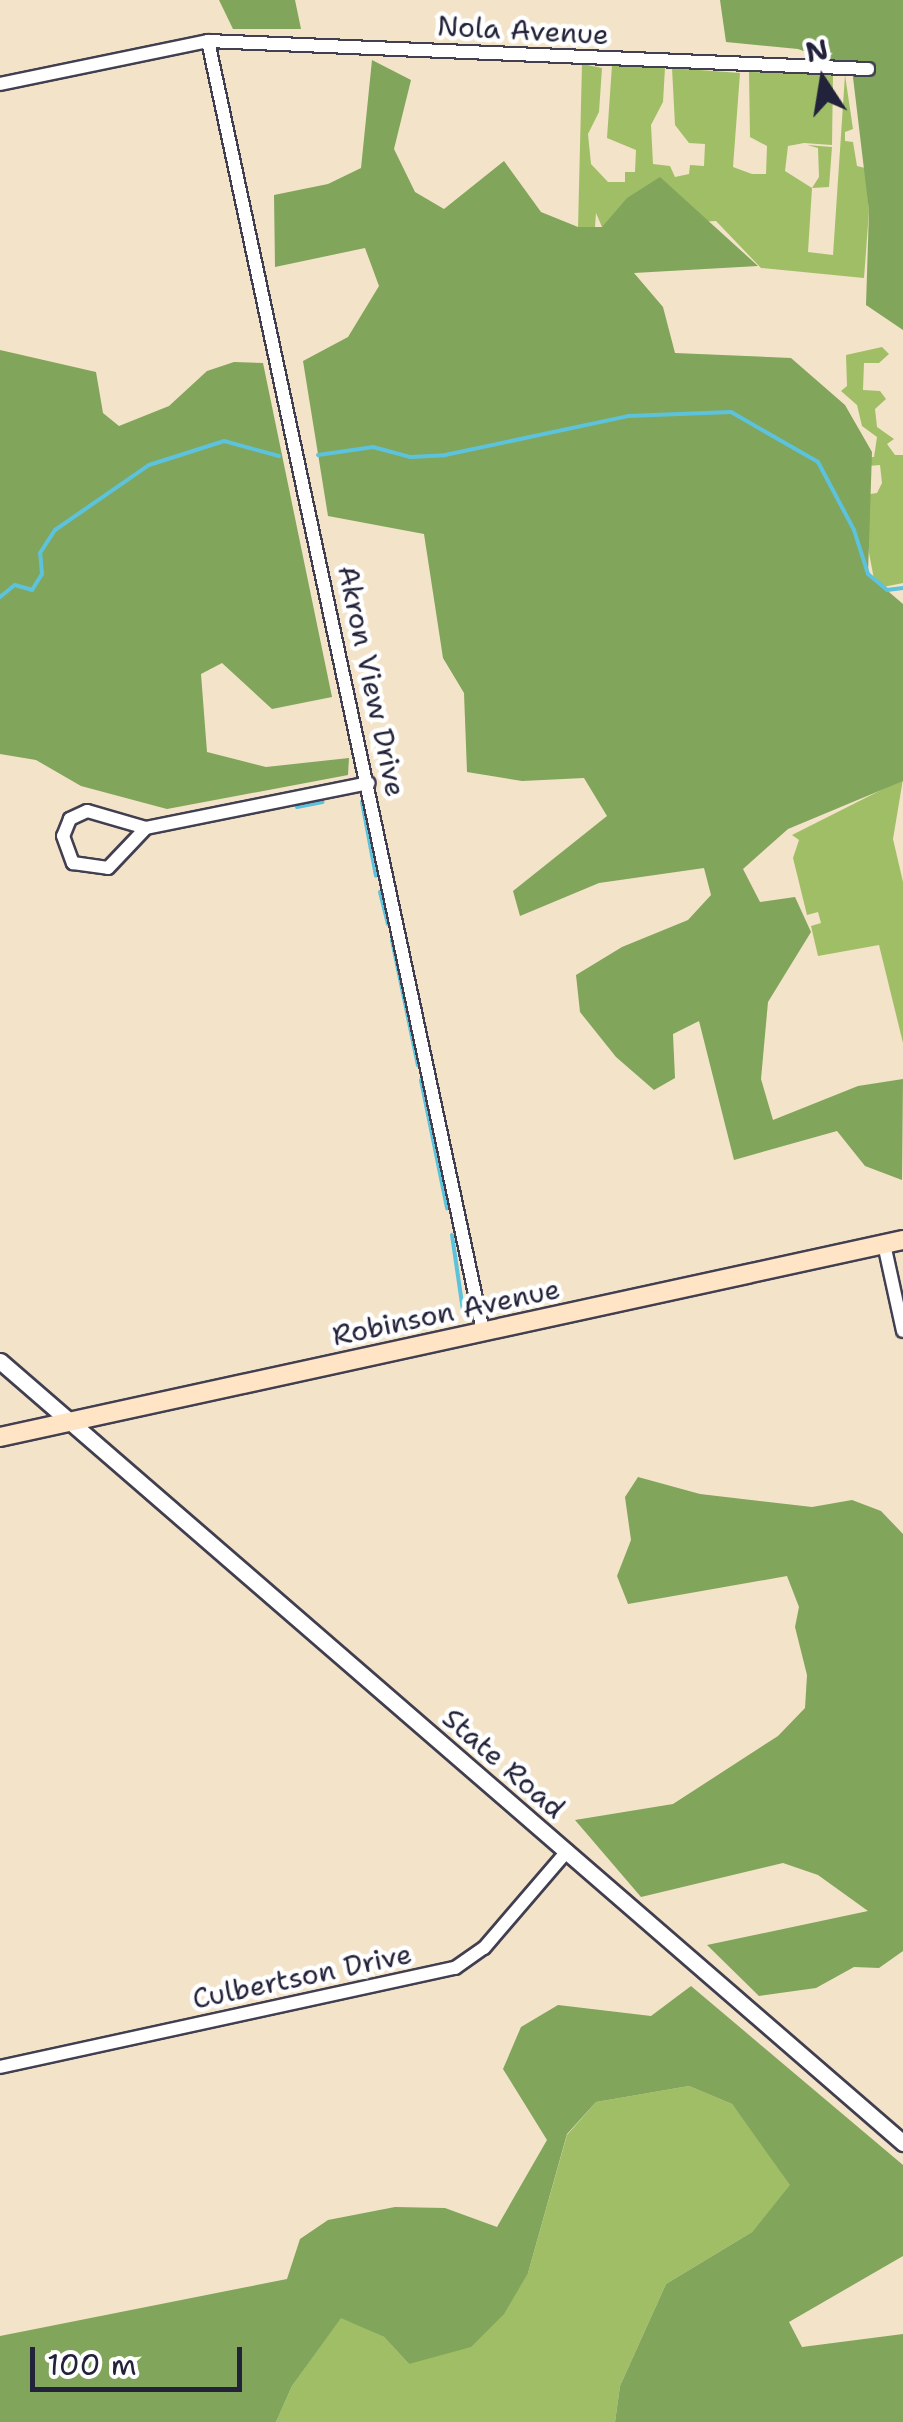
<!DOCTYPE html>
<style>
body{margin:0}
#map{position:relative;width:903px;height:2422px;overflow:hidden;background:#f3e3c9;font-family:"Shantell Sans",sans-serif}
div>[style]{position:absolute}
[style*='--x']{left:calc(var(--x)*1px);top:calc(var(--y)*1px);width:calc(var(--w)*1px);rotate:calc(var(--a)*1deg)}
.green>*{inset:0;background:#a0be66}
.forest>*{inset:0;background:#80a55b}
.stream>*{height:4px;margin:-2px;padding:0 2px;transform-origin:2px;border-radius:2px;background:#5dc2db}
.roads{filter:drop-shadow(2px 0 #413f50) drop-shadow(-2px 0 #413f50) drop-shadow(0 2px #413f50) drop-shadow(0 -2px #413f50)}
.minor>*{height:12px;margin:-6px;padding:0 6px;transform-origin:6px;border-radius:6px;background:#fff}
.tertiary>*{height:15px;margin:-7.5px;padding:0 7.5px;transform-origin:7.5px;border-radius:7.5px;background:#fff}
.secondary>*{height:18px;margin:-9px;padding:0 9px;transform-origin:9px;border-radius:9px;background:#ffe4c6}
span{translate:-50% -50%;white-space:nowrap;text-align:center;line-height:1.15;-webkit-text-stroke:9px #fff;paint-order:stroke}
.street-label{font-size:28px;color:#22223b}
.north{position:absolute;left:773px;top:30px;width:100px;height:100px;-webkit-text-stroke:8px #fff;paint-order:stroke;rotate:348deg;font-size:28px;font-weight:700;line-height:40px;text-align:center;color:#22223b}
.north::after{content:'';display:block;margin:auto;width:35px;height:45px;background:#22223b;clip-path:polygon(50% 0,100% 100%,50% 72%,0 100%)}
.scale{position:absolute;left:30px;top:2347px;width:212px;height:45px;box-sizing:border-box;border:5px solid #22223b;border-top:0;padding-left:12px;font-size:30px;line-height:35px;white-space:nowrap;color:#22223b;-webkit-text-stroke:8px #fff;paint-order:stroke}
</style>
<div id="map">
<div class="green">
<i style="clip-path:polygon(582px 64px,602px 68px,599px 112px,588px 134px,591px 164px,608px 182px,625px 182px,625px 172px,635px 172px,636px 150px,607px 138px,612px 65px,665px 68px,663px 102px,651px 125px,653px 164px,670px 166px,675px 177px,689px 174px,690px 165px,704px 166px,705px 144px,689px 143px,675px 125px,672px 68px,740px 73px,733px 167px,752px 174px,766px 174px,767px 146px,750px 137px,749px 72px,833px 74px,832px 145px,804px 143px,788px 146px,785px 171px,812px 188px,819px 177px,818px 148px,807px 145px,832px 147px,829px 187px,812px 188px,808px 252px,833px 255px,845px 75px,853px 129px,845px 132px,845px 141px,853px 142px,857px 166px,865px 168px,869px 211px,864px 278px,761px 268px,716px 221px,602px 227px,596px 213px,595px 227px,578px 228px)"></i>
<i style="clip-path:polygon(882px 347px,889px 354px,879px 363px,864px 363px,863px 390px,880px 391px,886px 399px,875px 409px,877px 427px,894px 439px,887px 444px,895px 455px,903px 455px,903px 583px,883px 587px,874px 579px,858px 496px,877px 493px,882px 483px,880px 465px,868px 466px,863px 457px,874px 457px,877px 437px,862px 426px,857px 405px,841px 391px,847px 386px,846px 355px)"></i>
<i style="clip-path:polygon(903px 779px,893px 839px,903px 882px,903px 1043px,879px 945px,818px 956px,811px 926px,821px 923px,818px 912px,807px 915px,793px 858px,799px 840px,792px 835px)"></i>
<i style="clip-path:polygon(689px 2086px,732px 2104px,791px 2185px,752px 2232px,666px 2284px,620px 2386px,615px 2422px,276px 2422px,292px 2386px,341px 2317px,384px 2337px,409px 2364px,528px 2273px,567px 2135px,596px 2102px)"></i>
</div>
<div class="forest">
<i style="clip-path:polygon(219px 0,295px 0,301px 29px,233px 29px)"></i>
<i style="clip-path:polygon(720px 0,903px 0,903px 330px,866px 305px,869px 211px,852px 69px,798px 49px,726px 42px)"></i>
<i style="clip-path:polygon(372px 60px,411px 80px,394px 149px,415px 192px,444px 209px,504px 161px,541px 212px,578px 227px,602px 227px,627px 198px,660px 177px,758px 266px,634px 273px,663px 307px,675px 353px,791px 358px,845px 405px,872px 452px,868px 574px,903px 604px,903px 781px,788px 829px,743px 869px,760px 902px,795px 897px,811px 932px,768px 1002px,761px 1079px,773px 1120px,858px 1086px,903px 1079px,902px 1180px,865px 1166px,837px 1131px,734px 1160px,699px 1021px,673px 1034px,675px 1078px,654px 1090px,616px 1057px,580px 1012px,576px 975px,622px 947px,688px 920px,711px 895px,704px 868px,599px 883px,520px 916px,513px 891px,607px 816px,584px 778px,522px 781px,467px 772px,464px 693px,443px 658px,424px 534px,328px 516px,303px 361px,348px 337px,379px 286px,365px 248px,275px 267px,274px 195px,328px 184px,361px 168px)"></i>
<i style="clip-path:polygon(0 350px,96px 372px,103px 413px,119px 426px,169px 406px,207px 371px,234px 362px,263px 363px,332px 697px,272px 709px,222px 663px,201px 674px,207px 752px,266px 767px,349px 758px,348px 775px,167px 809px,81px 786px,36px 760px,0 754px)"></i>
<i style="clip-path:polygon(638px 1477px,700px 1494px,812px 1507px,852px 1500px,881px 1511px,903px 1534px,903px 1951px,879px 1968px,854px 1967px,816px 1988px,759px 1996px,707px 1945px,868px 1911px,818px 1875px,783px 1863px,641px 1897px,575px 1820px,673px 1804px,778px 1736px,805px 1708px,807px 1675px,795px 1627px,799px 1607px,787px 1576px,628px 1604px,617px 1576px,631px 1540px,625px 1497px)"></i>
<i style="clip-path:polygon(691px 1986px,903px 2165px,903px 2256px,789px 2322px,802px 2347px,903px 2334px,903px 2422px,615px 2422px,620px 2386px,666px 2284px,752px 2232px,790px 2185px,732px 2104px,689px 2086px,596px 2102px,567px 2134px,528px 2273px,504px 2314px,471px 2347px,409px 2364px,384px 2337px,341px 2318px,292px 2386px,276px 2422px,0 2422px,0 2336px,287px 2279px,300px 2239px,328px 2220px,395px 2207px,445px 2208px,497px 2227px,547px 2140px,503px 2069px,521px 2027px,558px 2005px,651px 2016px)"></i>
</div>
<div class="stream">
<i style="--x:318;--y:455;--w:56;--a:-8.3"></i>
<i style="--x:373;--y:447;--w:38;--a:15"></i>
<i style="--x:410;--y:457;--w:35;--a:-3"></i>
<i style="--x:445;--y:455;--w:187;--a:-12"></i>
<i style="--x:628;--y:416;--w:103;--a:-2.2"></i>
<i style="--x:731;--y:412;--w:100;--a:29.9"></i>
<i style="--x:818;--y:462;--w:77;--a:62.1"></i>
<i style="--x:854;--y:530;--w:46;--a:72.3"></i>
<i style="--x:868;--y:574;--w:25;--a:40"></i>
<i style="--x:887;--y:590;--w:16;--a:-7"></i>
<i style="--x:0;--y:597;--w:19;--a:-39"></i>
<i style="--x:15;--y:585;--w:18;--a:16"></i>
<i style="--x:32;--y:590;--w:19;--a:-58"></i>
<i style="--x:42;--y:574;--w:21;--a:-95"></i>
<i style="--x:40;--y:553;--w:27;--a:-57"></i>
<i style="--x:55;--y:530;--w:114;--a:-34.7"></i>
<i style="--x:149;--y:465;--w:79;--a:-17.7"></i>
<i style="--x:224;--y:441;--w:57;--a:15.3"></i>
<i style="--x:362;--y:802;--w:75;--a:79.3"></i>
<i style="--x:297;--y:807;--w:26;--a:-11"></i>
<i style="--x:380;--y:892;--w:33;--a:76"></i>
<i style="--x:392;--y:940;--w:128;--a:78.3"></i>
<i style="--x:421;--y:1080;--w:131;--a:78.5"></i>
<i style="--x:452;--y:1235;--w:76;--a:81.7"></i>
</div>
<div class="roads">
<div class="minor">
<i style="--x:208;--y:41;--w:1320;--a:77.97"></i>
<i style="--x:0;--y:84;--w:212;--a:-11.7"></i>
<i style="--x:208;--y:41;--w:661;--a:2.43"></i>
<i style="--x:146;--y:828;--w:61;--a:-163.9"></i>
<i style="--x:87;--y:811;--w:19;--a:155"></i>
<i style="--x:70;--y:819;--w:18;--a:112"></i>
<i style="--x:63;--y:836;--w:29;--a:70"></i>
<i style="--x:73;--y:863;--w:35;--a:8"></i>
<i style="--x:108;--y:868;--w:55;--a:-46.5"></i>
<i style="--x:146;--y:828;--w:227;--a:-11.4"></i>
<i style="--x:884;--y:1244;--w:89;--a:77.7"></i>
<i style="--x:0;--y:2067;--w:466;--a:-12.3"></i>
<i style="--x:455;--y:1968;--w:35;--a:-35"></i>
<i style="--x:484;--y:1948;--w:128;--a:-49.4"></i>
</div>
<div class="tertiary">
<i style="--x:0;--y:1361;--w:1195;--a:40.89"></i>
</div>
<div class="secondary">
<i style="--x:0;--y:1437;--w:924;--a:-12.31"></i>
</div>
</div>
<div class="street-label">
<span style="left:523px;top:30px;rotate:3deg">Nola Avenue</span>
<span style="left:372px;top:681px;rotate:78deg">Akron View Drive</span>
<span style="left:446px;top:1312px;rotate:-12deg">Robinson Avenue</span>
<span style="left:504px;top:1763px;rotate:41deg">State Road</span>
<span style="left:302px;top:1976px;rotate:-12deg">Culbertson Drive</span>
</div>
<div class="north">N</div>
<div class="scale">100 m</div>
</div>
